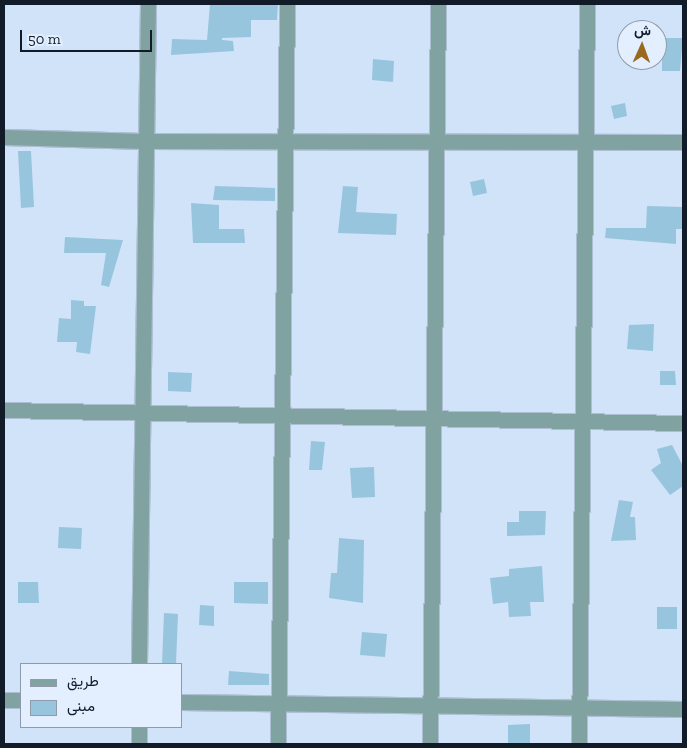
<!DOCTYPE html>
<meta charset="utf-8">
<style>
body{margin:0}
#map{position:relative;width:687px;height:748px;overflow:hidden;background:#d1e3f8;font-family:"Zilla Slab",Vazirmatn,serif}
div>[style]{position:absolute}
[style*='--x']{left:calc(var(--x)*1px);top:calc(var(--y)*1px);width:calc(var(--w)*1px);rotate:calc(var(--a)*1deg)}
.building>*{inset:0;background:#98c5de}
.roads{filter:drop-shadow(1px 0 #aebfd3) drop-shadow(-1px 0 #aebfd3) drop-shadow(0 1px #aebfd3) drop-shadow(0 -1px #aebfd3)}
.street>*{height:15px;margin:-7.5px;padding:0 7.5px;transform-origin:7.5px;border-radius:7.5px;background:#80a2a1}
span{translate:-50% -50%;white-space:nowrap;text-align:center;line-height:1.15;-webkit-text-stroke:4px #e3effe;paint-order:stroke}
.frame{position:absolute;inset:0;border:5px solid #111c28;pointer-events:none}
.legend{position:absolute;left:20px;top:663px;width:162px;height:65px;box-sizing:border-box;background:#e3effe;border:1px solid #8f9ba8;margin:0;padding:6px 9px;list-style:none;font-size:15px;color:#111c28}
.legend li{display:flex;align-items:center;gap:10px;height:25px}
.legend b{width:25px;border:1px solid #8f9ba8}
.north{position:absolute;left:617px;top:20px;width:50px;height:50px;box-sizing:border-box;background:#e3effe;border:1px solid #8f9ba8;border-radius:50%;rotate:2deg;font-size:14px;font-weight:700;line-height:20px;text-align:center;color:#111c28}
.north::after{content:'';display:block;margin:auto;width:18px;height:22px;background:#9b691d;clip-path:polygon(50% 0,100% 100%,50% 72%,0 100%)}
.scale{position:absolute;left:20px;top:30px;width:132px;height:22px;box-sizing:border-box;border:2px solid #111c28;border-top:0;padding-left:6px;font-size:15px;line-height:18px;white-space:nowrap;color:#111c28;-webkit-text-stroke:4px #e3effe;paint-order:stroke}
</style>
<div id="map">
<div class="building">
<i style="clip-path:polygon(210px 4px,278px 4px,277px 20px,251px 20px,251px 37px,222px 38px,222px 40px,233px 41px,234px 51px,171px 55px,172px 39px,207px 40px)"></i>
<i style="clip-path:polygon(662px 38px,683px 38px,680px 71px,662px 71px)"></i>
<i style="clip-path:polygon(373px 59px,394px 61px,393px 82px,372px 80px)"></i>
<i style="clip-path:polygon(625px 103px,627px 116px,614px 119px,611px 106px)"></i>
<i style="clip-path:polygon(18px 151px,31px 151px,34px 207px,21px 208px)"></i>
<i style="clip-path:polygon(484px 179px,487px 193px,473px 196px,470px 182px)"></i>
<i style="clip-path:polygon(215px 186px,275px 188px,275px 201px,213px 200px)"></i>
<i style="clip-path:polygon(343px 186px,358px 187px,356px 212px,397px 214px,396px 235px,338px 233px)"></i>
<i style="clip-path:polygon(191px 203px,219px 205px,219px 229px,244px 229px,245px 243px,193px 243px)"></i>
<i style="clip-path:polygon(647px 206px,683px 207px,683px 229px,676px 229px,676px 244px,605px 238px,606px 228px,646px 228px)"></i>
<i style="clip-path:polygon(65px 237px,123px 240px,109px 287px,101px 285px,106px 253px,64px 253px)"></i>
<i style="clip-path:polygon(71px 300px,84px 301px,84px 306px,96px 306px,90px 354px,76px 352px,77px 342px,57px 342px,59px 318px,71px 319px)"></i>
<i style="clip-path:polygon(654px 324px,653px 351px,627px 349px,629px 325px)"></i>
<i style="clip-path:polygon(660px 371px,675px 371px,676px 385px,660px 385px)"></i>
<i style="clip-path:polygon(168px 372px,192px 373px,191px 392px,168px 391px)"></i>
<i style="clip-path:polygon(311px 441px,325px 442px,322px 470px,309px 470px)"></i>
<i style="clip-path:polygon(672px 445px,683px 466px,683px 486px,670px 495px,651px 470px,661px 463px,657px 449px)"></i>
<i style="clip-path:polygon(374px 467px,375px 497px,352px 498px,350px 468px)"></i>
<i style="clip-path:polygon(619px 500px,633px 502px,630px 517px,635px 517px,636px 540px,611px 541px)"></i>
<i style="clip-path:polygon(519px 511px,546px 511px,545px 535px,507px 536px,507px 522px,519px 522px)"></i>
<i style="clip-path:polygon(59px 527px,82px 528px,81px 549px,58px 548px)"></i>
<i style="clip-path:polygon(339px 538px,364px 540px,363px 603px,329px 598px,331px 573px,337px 573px)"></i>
<i style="clip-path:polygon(542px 566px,544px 602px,530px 602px,531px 616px,509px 617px,508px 602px,493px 604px,490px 578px,509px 576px,509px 569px)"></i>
<i style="clip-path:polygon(18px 582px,38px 582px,39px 603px,18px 603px)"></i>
<i style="clip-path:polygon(234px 582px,268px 582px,268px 604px,234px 603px)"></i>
<i style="clip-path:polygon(200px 605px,214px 606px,214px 626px,199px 625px)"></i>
<i style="clip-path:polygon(657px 607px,677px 607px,677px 629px,657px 629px)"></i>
<i style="clip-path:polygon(164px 613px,178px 614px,176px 664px,162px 664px)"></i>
<i style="clip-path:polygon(362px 632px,387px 634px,385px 657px,360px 655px)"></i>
<i style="clip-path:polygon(229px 671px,269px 674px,269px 685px,228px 685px)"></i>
<i style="clip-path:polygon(530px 724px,530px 744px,508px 744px,508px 725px)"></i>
</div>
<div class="roads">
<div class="street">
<i style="--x:4;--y:137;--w:140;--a:1.6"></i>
<i style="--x:144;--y:141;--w:539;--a:0.11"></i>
<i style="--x:4;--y:410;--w:679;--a:1.1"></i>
<i style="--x:139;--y:664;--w:660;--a:-89.22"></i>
<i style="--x:4;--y:700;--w:17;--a:0"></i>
<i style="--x:181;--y:702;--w:502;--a:0.8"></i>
<i style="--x:139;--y:744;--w:17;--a:-90"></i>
<i style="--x:278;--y:744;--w:740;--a:-89.3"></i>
<i style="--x:430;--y:744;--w:740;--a:-89.38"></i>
<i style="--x:579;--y:744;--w:740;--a:-89.38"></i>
</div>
</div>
<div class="frame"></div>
<ul class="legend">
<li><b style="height:6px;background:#80a2a1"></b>طريق</li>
<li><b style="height:14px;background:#98c5de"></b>مبنى</li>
</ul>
<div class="north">ش</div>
<div class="scale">50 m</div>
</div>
